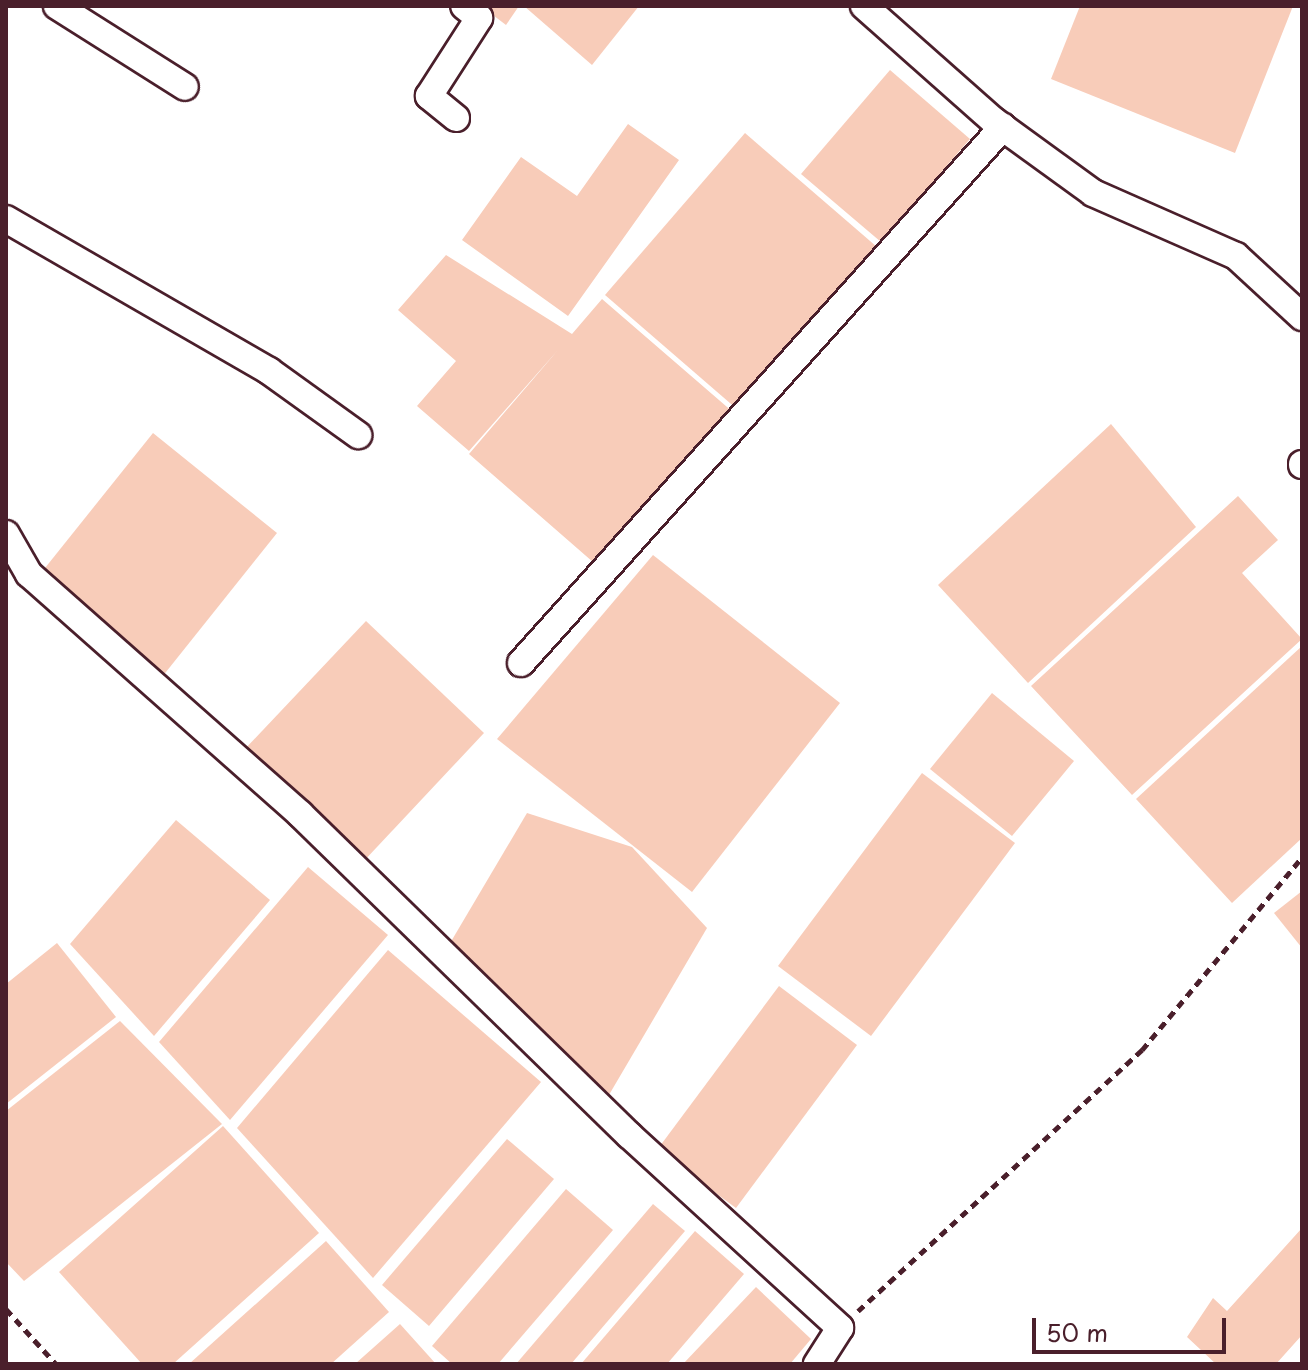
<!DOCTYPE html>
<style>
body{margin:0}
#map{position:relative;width:1308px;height:1370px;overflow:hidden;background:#fff;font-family:"Playpen Sans",sans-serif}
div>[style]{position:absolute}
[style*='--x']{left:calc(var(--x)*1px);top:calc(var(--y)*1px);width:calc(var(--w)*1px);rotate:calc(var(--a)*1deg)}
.building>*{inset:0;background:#f8ccb9}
.path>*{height:5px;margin-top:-2.5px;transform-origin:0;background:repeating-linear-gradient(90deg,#4a1f2b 0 8px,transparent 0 14px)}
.roads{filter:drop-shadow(2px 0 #4a1f2b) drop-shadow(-2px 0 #4a1f2b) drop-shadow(0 2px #4a1f2b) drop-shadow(0 -2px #4a1f2b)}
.minor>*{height:26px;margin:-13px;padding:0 13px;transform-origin:13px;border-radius:13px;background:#fff}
span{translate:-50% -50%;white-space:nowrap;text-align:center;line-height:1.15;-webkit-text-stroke:6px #fff;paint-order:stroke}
.frame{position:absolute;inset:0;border:8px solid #4a1f2b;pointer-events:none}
.scale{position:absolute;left:1032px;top:1318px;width:194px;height:36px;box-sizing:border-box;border:4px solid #4a1f2b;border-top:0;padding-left:10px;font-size:24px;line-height:28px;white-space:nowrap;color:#4a1f2b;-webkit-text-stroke:6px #fff;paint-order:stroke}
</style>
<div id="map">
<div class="building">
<i style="clip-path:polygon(481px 6px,519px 6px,506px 25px)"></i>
<i style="clip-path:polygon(524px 6px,639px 6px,592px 65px)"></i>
<i style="clip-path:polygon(1080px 6px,1293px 6px,1235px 153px,1051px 79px)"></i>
<i style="clip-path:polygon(890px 70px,970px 139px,881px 242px,801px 174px)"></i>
<i style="clip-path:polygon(628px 124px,679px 160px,568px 316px,462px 240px,521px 157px,577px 196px)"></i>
<i style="clip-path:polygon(745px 133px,877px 247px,738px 410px,605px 295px)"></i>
<i style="clip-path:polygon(446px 255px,572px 334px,602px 299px,734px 413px,601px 569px,469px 454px,558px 350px,469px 451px,417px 406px,456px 361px,398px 310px)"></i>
<i style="clip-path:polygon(1111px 424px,1196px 527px,1028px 683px,938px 585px)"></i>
<i style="clip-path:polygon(153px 433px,277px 533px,162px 677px,45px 568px)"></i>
<i style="clip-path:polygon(1238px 496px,1278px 540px,1242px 573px,1302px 639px,1132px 795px,1031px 686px)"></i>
<i style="clip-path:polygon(653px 555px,840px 703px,692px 892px,497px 739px)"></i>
<i style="clip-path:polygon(366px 621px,484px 733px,362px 863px,244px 750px)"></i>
<i style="clip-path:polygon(1302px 646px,1302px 838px,1232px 903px,1136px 799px)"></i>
<i style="clip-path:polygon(992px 693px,1074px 761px,1012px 836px,930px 769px)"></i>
<i style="clip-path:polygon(922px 773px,1015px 843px,871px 1036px,778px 966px)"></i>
<i style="clip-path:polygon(527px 813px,632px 847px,707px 928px,606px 1100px,446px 950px)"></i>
<i style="clip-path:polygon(176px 820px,270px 900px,154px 1036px,70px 944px)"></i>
<i style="clip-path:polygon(308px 867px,388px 935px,230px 1120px,159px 1042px)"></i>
<i style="clip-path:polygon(1302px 891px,1302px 948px,1274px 913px)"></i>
<i style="clip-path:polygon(57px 943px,116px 1017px,6px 1104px,6px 984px)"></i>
<i style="clip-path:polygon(388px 950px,541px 1082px,373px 1278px,237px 1128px)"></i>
<i style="clip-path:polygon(779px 986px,857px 1045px,736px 1208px,657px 1150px)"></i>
<i style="clip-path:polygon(120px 1021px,222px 1124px,24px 1281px,6px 1262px,6px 1111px)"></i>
<i style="clip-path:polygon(223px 1126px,319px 1233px,173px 1364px,142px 1364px,59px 1272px)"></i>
<i style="clip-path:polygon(507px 1139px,554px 1179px,429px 1326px,382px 1285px)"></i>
<i style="clip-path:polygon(566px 1189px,613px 1230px,498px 1364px,452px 1364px,432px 1346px)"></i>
<i style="clip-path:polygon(653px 1204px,685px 1231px,571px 1364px,516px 1364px)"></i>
<i style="clip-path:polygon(1302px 1228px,1302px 1335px,1276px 1364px,1216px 1364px,1187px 1337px,1213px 1298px,1227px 1311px)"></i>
<i style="clip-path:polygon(695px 1231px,744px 1274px,667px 1364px,581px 1364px)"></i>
<i style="clip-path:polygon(326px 1241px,389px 1312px,331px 1364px,189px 1364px)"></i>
<i style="clip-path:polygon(756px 1287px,811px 1339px,790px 1364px,683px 1364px)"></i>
<i style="clip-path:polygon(400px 1324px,436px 1364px,355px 1364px)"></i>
</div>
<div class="path">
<i style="--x:6;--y:1309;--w:74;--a:47.7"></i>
<i style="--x:858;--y:1311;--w:386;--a:-42.6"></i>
<i style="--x:1142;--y:1050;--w:251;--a:-50.3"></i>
</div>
<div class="roads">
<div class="minor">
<i style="--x:57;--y:6;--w:151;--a:32.3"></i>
<i style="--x:864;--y:6;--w:174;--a:41.5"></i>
<i style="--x:994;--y:121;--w:122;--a:36"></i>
<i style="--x:1093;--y:193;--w:156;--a:23.8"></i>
<i style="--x:1236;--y:256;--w:90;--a:42.7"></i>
<i style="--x:456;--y:118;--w:35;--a:-141"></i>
<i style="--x:429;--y:96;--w:93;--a:-57.3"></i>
<i style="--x:479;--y:18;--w:19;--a:-141"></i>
<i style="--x:6;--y:219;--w:304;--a:30"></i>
<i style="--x:269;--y:371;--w:110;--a:35.7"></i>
<i style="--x:1302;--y:464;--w:1;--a:90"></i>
<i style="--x:6;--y:534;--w:46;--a:60.1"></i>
<i style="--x:29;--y:574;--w:362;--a:41.5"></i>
<i style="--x:300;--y:814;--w:460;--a:44.3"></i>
<i style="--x:629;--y:1135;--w:286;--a:42.4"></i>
<i style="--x:840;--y:1328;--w:43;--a:122.6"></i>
<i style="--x:521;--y:663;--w:721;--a:-48.04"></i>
</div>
</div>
<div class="frame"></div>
<div class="scale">50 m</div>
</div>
